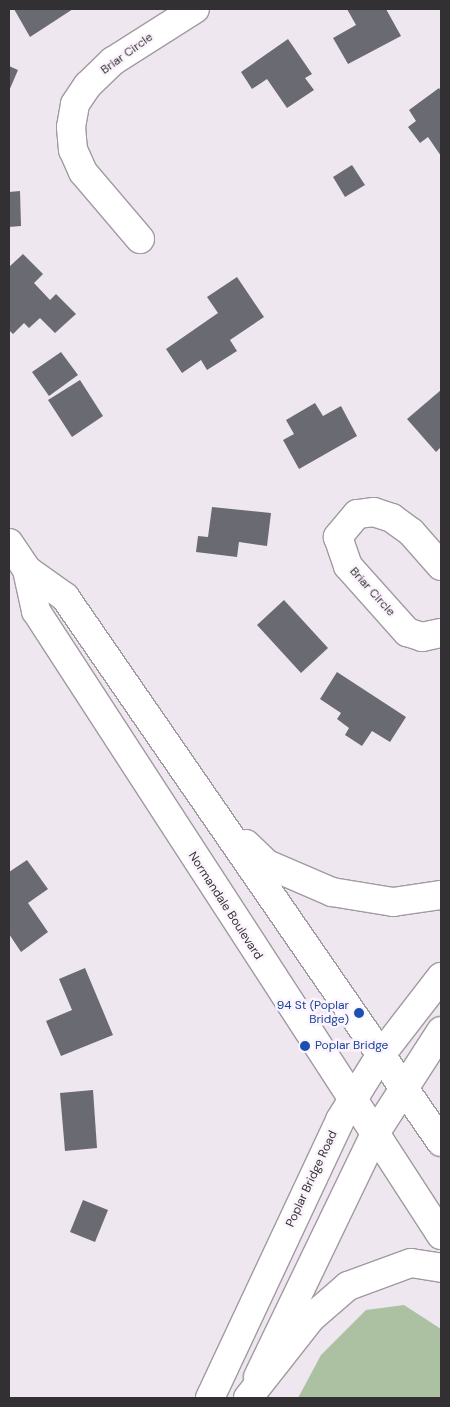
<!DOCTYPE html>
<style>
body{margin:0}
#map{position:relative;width:450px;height:1407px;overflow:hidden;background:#efe7f0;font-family:"DM Sans",sans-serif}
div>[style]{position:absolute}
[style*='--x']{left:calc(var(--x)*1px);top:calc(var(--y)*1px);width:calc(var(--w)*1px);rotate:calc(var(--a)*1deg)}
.green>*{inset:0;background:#acc0a2}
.building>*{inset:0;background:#6a6a73}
.roads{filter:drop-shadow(1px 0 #a19aa1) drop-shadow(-1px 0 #a19aa1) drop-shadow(0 1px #a19aa1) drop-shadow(0 -1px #a19aa1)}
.minor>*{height:28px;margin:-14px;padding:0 14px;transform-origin:14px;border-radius:14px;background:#fff}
.major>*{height:28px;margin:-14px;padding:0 14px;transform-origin:14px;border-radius:14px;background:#fff}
.dots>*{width:14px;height:14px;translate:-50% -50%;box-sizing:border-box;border:2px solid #fcf4fd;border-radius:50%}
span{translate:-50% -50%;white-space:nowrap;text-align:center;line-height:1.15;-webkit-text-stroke:5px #fcf4fd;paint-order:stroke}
.street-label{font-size:12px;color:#323033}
.transit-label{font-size:12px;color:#164399}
.right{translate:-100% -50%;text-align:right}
.left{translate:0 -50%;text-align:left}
.frame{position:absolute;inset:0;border:10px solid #323033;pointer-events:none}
</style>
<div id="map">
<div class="green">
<i style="clip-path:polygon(404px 1305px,441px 1329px,441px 1398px,298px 1398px,321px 1355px,366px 1310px)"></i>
</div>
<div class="building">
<i style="clip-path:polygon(14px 9px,73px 9px,30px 37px)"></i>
<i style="clip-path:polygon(347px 9px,386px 9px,401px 36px,348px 64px,333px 38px,356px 25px)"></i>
<i style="clip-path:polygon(288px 39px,312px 74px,305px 78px,314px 90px,287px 108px,267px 79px,252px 89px,241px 72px)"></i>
<i style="clip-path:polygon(9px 66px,18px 70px,9px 91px)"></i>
<i style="clip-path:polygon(439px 88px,441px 91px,441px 156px,428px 137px,420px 143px,408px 127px,416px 121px,409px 110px)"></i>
<i style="clip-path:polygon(352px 165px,365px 185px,345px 197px,333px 177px)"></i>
<i style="clip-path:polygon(20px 191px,21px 226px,9px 227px,9px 192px)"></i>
<i style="clip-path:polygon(23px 254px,43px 274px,34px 283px,50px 300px,56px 294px,76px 314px,55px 333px,40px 318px,29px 328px,24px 323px,13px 334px,9px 330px,9px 267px)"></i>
<i style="clip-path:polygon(237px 277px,264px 317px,230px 340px,237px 351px,207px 370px,201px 360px,182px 373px,166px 349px,218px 313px,207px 297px)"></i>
<i style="clip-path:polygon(61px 352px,78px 375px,49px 396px,32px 372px)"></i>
<i style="clip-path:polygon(80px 380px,103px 416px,72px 437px,48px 400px)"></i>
<i style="clip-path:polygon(441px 390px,441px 447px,436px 452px,407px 419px)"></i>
<i style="clip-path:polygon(315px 403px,323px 416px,341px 406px,357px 436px,299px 469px,283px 440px,294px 434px,286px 420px)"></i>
<i style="clip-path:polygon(212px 507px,271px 513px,267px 546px,239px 542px,237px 557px,196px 552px,198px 536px,208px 537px)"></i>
<i style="clip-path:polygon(284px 600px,328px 648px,301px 673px,257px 625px)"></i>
<i style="clip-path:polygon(337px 672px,406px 717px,390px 742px,372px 731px,362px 746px,345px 735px,349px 728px,337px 719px,341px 713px,320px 699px)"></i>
<i style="clip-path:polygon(27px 860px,48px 889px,28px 903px,48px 932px,21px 952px,9px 934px,9px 872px)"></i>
<i style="clip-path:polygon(85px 968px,113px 1035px,61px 1056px,46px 1021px,72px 1010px,59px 979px)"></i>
<i style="clip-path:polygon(93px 1090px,97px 1148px,65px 1151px,60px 1093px)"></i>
<i style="clip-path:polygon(83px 1200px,108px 1210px,95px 1242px,70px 1232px)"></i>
</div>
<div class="roads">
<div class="minor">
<i style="--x:140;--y:239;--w:88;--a:-130.4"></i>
<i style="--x:83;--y:172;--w:24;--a:-114"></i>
<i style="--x:73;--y:150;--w:23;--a:-95"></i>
<i style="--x:71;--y:127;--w:23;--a:-80"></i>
<i style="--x:75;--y:104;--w:23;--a:-56"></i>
<i style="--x:88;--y:85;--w:35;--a:-44"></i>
<i style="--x:113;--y:61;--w:97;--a:-32.4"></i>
<i style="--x:441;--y:566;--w:45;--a:-131.4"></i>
<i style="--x:411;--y:532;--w:24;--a:-144"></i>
<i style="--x:392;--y:518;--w:19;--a:-162"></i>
<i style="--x:374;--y:512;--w:17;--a:173"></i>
<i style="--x:357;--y:514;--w:30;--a:130"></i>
<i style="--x:338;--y:537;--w:31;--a:71"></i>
<i style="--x:348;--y:566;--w:89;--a:48.2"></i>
<i style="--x:407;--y:632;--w:16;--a:18"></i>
<i style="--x:422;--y:637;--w:19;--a:-12"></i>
<i style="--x:258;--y:1377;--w:272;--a:-64.3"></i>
<i style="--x:376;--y:1132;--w:120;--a:-57.2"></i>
<i style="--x:210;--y:1398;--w:307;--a:-64.9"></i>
<i style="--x:340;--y:1120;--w:75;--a:-58"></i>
<i style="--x:380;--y:1056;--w:100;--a:-52.3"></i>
</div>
<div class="major">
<i style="--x:9;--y:543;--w:32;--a:56"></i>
<i style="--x:27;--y:570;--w:47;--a:35.4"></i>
<i style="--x:65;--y:597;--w:662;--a:55.4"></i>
<i style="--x:27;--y:570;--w:42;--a:77.6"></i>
<i style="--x:36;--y:611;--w:744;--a:57.01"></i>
<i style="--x:246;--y:844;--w:29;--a:44"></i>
<i style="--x:267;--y:864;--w:71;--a:23.3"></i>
<i style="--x:332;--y:892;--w:62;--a:9.3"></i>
<i style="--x:393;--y:902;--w:49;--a:-8.3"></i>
<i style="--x:248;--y:1398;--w:102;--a:-51.8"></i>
<i style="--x:311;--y:1318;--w:49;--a:-40.9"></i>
<i style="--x:348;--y:1286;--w:67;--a:-20.1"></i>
<i style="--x:411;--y:1263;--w:30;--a:9"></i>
</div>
</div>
<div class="dots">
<i style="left:359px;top:1013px;background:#1a4fb4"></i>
<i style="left:305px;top:1046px;background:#1a4fb4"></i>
</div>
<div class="street-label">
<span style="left:127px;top:54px;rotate:-36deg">Briar Circle</span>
<span style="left:372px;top:592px;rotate:48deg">Briar Circle</span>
<span style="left:225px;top:906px;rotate:57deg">Normandale Boulevard</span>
<span style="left:312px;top:1179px;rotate:-65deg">Poplar Bridge Road</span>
</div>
<div class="transit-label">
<span class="right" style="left:349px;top:1013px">94 St (Poplar<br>Bridge)</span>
<span class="left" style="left:315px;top:1046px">Poplar Bridge</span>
</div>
<div class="frame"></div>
</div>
